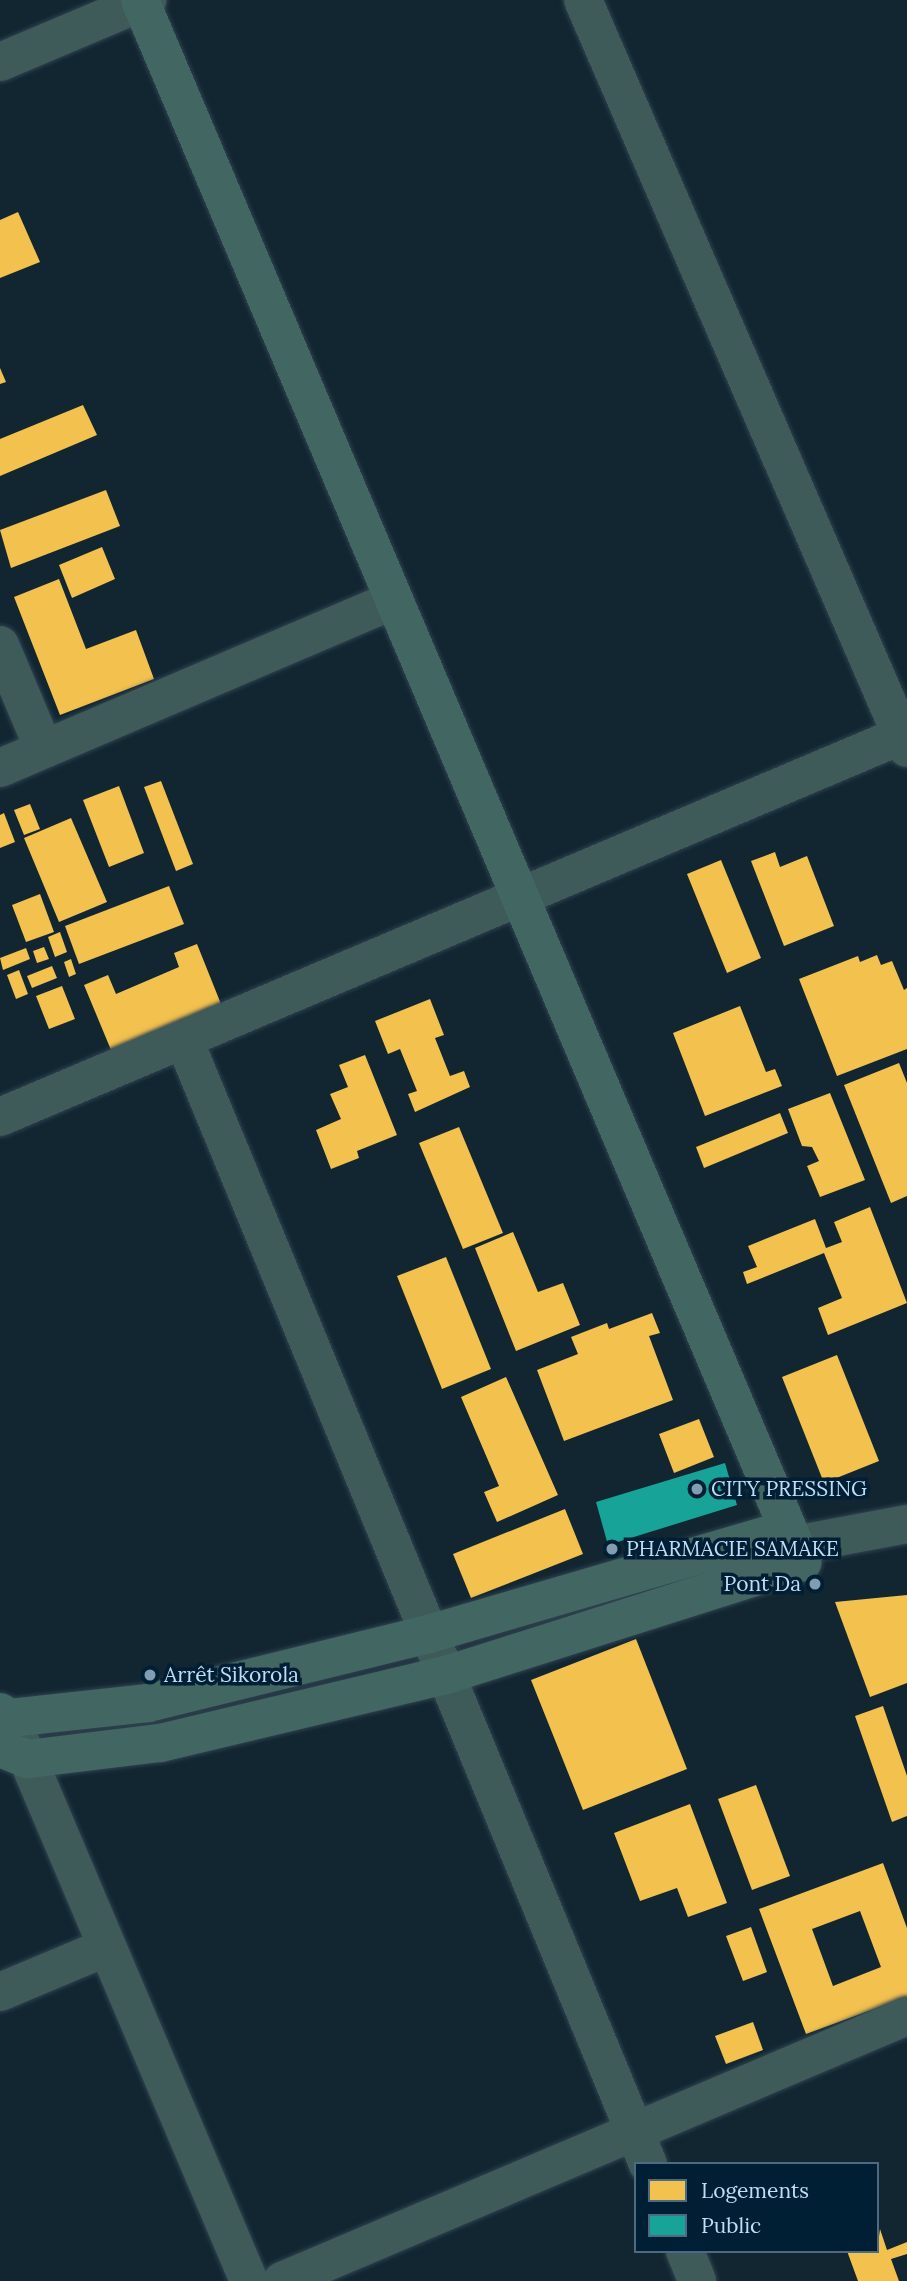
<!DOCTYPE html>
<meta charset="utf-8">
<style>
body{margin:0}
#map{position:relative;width:907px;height:2281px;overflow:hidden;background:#122632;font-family:Lora,serif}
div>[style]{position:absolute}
.homes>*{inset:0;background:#f2c14e}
.public>*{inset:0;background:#17a398}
.roads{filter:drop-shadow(0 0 2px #30424f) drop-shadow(0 0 2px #30424f)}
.minor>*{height:38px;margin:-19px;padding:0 19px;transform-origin:19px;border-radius:19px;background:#3e5b5a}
.major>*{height:38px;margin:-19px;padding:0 19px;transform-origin:19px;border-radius:19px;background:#426763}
.dots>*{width:19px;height:19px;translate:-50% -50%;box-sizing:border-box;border:4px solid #001f35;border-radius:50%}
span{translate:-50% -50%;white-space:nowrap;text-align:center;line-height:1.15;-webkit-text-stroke:7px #001f35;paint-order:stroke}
.poi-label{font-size:21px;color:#bdddf5}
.left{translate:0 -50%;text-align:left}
.right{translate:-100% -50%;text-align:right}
.legend{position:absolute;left:634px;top:2162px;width:245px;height:91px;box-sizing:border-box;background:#001f35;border:2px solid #4c6b82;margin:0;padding:9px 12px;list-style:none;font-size:21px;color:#bdddf5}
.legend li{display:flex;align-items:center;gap:14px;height:35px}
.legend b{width:35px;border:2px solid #4c6b82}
</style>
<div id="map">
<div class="homes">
<i style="clip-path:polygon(18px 212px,40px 262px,0 278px,0 220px)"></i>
<i style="clip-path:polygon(0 368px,6px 382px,0 384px)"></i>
<i style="clip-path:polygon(83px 405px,97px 435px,0 476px,0 439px)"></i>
<i style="clip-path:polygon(106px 490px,120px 526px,11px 568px,0 530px)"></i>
<i style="clip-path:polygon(102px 547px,115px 579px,72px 598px,59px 565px)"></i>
<i style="clip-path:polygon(59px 579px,86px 649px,136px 630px,154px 679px,60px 715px,14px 597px)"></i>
<i style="clip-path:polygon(161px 781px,193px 864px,176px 871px,144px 787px)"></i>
<i style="clip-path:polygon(119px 786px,144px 853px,109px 867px,83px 800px)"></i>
<i style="clip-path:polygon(30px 804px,40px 829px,24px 835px,14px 810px)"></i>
<i style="clip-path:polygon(4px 813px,15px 842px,0 848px,0 815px)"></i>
<i style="clip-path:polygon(71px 818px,107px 902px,59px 922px,24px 838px)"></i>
<i style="clip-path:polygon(775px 852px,780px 867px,807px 856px,834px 926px,784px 946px,751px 861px)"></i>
<i style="clip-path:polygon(721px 860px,761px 958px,727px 973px,687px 874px)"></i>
<i style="clip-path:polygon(169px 886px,184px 924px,79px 964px,65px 926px)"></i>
<i style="clip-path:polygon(40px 894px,54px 932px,26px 942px,12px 905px)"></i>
<i style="clip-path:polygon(60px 932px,67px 952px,55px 957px,48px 937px)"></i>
<i style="clip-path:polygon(197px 944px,221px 1004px,111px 1050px,84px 985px,108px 975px,116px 994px,179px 967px,174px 953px)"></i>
<i style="clip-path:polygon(44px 947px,49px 959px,37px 963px,33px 951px)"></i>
<i style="clip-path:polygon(26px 948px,30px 959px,3px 970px,0 958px)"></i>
<i style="clip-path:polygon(877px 955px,881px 965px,892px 961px,904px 990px,907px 988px,907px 1049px,837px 1076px,799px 979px,858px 956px,860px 962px)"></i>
<i style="clip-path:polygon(71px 959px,76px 974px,69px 977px,64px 962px)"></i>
<i style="clip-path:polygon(52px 966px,57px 978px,32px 988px,27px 976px)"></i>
<i style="clip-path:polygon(19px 970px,28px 994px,16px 999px,7px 975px)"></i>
<i style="clip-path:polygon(62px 986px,75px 1019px,49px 1029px,36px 996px)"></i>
<i style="clip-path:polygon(430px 999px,444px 1035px,435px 1038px,450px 1076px,464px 1071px,470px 1087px,415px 1112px,408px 1094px,417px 1091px,400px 1049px,388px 1054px,375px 1021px)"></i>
<i style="clip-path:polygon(740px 1006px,766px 1072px,775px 1069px,782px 1086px,705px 1116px,673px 1033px)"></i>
<i style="clip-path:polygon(365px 1055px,397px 1135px,357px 1151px,359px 1158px,331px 1169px,316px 1130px,341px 1119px,330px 1094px,348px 1087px,339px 1065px)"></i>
<i style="clip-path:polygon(899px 1063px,907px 1083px,907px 1196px,891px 1203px,844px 1085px)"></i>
<i style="clip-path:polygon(830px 1093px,865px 1180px,820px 1197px,807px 1166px,819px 1161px,812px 1147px,802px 1146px,788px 1109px)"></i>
<i style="clip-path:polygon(780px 1113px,788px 1133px,704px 1168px,696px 1147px)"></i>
<i style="clip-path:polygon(459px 1127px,503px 1233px,463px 1249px,419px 1143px)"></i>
<i style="clip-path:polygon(870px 1207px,907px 1303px,828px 1335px,818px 1308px,842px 1298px,824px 1253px,747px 1284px,743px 1272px,757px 1267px,748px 1246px,815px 1219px,826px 1248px,842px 1242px,834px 1222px)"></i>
<i style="clip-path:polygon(513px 1232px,538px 1292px,563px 1283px,580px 1325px,516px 1351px,475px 1248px)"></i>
<i style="clip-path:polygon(446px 1257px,491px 1369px,442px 1389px,397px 1276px)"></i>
<i style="clip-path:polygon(652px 1313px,660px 1333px,649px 1336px,673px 1400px,564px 1441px,537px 1370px,578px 1354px,571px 1337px,607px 1323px,609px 1329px)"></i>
<i style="clip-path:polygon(837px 1355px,879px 1461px,824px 1483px,782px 1377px)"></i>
<i style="clip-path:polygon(506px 1377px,558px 1495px,497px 1522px,484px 1492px,499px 1486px,461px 1397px)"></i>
<i style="clip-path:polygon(699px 1419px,714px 1457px,674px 1473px,659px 1434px)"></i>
<i style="clip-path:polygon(565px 1509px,583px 1554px,471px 1598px,453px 1554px)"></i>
<i style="clip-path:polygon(907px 1595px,907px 1683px,870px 1697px,835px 1602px)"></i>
<i style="clip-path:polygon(636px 1639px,687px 1769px,583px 1810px,531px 1680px)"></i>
<i style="clip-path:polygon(883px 1706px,907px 1776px,907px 1816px,892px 1822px,855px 1716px)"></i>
<i style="clip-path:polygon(756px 1785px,790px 1876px,752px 1890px,718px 1799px)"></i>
<i style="clip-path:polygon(690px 1804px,727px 1903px,688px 1917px,677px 1888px,640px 1901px,614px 1833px)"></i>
<i style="clip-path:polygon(evenodd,883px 1863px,907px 1928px,907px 1997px,806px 2034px,759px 1909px,883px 1863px,860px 1911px,881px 1967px,833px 1986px,812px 1929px,860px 1911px)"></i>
<i style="clip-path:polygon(751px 1927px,767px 1972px,743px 1981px,726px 1936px)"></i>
<i style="clip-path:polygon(753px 2022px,763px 2050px,726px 2064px,715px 2036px)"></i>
<i style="clip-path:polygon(880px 2229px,887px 2250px,907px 2242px,907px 2254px,891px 2259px,899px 2281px,858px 2281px,847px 2251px,877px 2251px)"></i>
</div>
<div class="public">
<i style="clip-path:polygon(725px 1463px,737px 1505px,608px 1545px,596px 1502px)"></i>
</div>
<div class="roads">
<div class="minor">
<i style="left:583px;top:0;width:815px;rotate:66.58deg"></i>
<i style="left:0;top:62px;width:160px;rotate:-22.9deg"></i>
<i style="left:0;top:645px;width:113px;rotate:67.1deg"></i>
<i style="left:0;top:768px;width:428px;rotate:-23.1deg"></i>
<i style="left:184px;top:1040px;width:1216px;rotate:67.57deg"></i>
<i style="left:0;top:1117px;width:985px;rotate:-22.95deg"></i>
<i style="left:795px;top:1545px;width:114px;rotate:-10.6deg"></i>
<i style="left:15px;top:1729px;width:600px;rotate:67.03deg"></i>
<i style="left:0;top:1992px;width:116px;rotate:-22.8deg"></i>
<i style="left:685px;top:2251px;width:32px;rotate:68deg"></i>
<i style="left:282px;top:2281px;width:679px;rotate:-22.98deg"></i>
</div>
<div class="major">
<i style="left:0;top:1712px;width:12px;rotate:31deg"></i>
<i style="left:10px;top:1718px;width:139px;rotate:-6.2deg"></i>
<i style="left:148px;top:1703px;width:289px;rotate:-13.8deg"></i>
<i style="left:429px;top:1634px;width:373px;rotate:-16.3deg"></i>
<i style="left:0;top:1748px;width:29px;rotate:22deg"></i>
<i style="left:27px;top:1759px;width:134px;rotate:-6.9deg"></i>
<i style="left:160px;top:1743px;width:294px;rotate:-13.4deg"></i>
<i style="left:446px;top:1675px;width:374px;rotate:-17.6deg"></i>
<i style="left:802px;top:1562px;width:1696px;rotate:-112.97deg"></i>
</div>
</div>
<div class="dots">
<i style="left:697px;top:1489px;background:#819db1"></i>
<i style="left:612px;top:1549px;background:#819db1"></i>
<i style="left:815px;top:1584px;background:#819db1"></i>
<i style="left:150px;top:1675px;background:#819db1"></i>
</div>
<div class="poi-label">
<span class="left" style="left:711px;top:1489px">CITY PRESSING</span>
<span class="left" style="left:626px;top:1549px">PHARMACIE SAMAKE</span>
<span class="right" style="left:801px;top:1584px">Pont Da</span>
<span class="left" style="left:164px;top:1675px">Arrêt Sikorola</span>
</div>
<ul class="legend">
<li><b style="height:19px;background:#f2c14e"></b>Logements</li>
<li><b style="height:19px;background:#17a398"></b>Public</li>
</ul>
</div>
